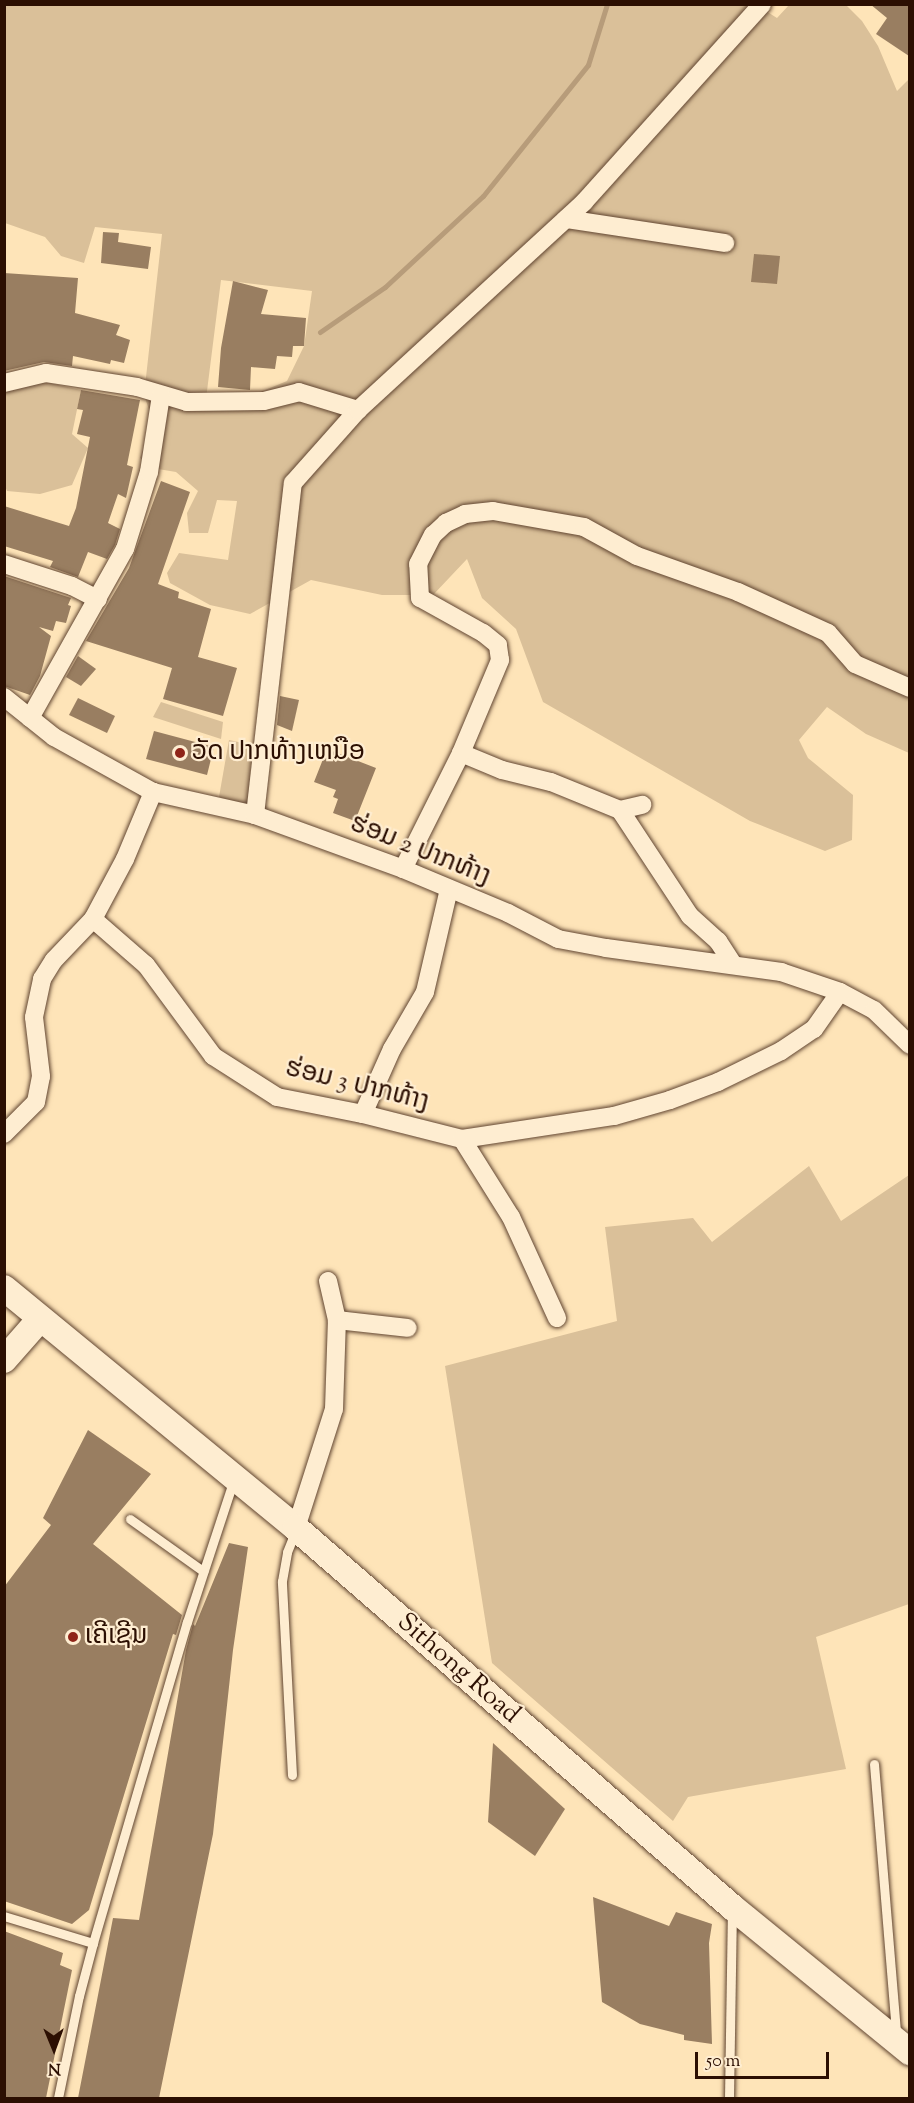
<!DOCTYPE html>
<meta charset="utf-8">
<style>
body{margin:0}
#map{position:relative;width:914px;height:2103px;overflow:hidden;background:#fee4b8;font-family:"Sorts Mill Goudy","Noto Sans Lao",serif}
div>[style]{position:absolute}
.green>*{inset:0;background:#dac099}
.stream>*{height:5px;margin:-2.5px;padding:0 2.5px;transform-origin:2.5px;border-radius:2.5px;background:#b79c7a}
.building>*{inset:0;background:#997e61}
.roads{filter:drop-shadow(0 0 2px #604430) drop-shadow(0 0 2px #604430)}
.lane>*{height:9px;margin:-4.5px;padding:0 4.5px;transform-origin:4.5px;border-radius:4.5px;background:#feedd1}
.street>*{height:18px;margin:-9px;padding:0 9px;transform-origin:9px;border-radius:9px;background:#feedd1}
.secondary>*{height:26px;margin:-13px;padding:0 13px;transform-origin:13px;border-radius:13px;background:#feedd1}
.dots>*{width:16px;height:16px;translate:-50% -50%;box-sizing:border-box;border:3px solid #feedd1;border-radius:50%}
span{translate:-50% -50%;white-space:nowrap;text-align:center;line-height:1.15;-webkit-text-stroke:4.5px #feedd1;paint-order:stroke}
.poi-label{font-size:26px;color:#2c0f02}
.left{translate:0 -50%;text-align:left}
.street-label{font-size:26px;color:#2c0f02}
.frame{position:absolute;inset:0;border:6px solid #2c0f02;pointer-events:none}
.north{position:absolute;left:24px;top:2019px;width:60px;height:60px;-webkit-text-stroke:4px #feedd1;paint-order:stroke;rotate:179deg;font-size:16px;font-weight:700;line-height:24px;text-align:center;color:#2c0f02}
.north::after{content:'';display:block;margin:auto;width:21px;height:27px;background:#2c0f02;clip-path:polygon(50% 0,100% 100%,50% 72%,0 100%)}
.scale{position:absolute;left:695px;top:2052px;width:134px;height:27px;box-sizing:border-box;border:3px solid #2c0f02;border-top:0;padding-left:8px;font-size:18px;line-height:21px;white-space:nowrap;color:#2c0f02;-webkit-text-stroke:4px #feedd1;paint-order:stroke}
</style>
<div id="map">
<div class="green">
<i style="clip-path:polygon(evenodd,755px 4px,777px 18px,789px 5px,846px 5px,862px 21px,878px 46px,897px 91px,910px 78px,909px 753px,866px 734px,827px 707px,799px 740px,808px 758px,853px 795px,852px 840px,825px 851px,750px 821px,543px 702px,516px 629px,482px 598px,467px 559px,433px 595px,382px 595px,311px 580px,250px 614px,210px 605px,170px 583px,167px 573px,179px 553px,228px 560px,237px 501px,217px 500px,208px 533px,189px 533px,187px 513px,198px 491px,176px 472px,158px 469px,140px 458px,153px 421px,144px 395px,162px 234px,95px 227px,84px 263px,61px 256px,45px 237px,5px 223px,4px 5px,755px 4px,221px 280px,312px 291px,304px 346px,287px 381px,250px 396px,206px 399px,221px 280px)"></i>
<i style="clip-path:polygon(45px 382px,81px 390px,72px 434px,88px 448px,72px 485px,40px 494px,7px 491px,5px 486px,5px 392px)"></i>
<i style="clip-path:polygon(161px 702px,223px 722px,221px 739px,153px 717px)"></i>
<i style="clip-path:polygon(229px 740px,252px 745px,248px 806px,219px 797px)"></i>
<i style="clip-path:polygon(809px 1166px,841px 1221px,909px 1175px,909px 1604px,816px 1637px,846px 1769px,688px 1797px,673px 1821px,492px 1663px,445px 1366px,617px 1321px,605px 1227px,693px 1218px,712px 1242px)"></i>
</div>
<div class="stream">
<i style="left:320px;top:332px;width:79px;rotate:-34.7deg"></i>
<i style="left:385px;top:287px;width:134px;rotate:-42.9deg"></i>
<i style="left:483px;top:196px;width:168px;rotate:-51.3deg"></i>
<i style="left:588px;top:65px;width:64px;rotate:-72.7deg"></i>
</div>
<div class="building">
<i style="clip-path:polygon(870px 4px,909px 4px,909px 56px,876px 34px,887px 18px)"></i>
<i style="clip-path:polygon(103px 232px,119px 233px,118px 242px,151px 247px,148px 269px,101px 263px)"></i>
<i style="clip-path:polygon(754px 254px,780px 256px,777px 284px,751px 282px)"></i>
<i style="clip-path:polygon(4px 273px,78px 278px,75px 313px,120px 325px,116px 335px,130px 340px,124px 363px,111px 360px,110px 364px,73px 356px,72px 366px,44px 362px,4px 371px)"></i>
<i style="clip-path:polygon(233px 281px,268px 290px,261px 314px,306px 318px,304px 346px,293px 346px,292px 357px,277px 356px,275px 369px,251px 367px,250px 390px,218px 387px,221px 348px)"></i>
<i style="clip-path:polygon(81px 390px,140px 400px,127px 465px,133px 467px,126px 498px,118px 494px,108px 523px,120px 529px,115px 545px,107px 559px,88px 552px,78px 577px,50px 567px,53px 561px,4px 546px,4px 506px,69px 526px,76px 508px,90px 437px,77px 434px,83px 410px,77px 409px)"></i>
<i style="clip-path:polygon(161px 481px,190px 492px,158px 584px,179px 592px,178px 598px,211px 609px,198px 657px,237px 668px,223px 716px,163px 699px,172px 668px,86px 641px,129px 568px)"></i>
<i style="clip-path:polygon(4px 576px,71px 598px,68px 605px,71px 606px,66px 623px,56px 621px,53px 631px,39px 627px,51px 636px,40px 676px,30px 695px,4px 686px)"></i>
<i style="clip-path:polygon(78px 656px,96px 669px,81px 686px,66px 677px)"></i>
<i style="clip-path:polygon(280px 696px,299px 700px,292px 731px,277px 725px)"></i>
<i style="clip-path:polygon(78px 698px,115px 716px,107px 733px,69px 715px)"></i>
<i style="clip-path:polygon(154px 731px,214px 747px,207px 775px,146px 759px)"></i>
<i style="clip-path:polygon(327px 749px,376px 768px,355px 821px,333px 813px,338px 799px,333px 797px,336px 790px,314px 782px)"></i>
<i style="clip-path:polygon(88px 1430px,151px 1474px,93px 1544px,182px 1615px,176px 1635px,173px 1634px,89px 1910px,72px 1924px,4px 1901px,4px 1587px,51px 1525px,43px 1518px)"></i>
<i style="clip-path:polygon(229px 1543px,248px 1547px,233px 1650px,213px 1834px,159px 2098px,78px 2098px,113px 1918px,139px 1920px,186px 1650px,193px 1624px,195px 1626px)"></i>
<i style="clip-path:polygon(493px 1743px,565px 1809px,535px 1856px,488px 1822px)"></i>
<i style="clip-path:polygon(593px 1897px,669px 1926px,676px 1912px,712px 1924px,709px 1943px,712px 2044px,684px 2040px,684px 2035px,640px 2024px,602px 2002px)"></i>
<i style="clip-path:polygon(4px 1931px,63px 1953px,60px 1965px,72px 1970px,46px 2098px,4px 2098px)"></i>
</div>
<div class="roads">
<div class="lane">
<i style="left:130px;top:1519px;width:90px;rotate:35.5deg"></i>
<i style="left:874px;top:1764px;width:271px;rotate:85.3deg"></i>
<i style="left:292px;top:1775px;width:194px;rotate:-93deg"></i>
<i style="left:282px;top:1581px;width:29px;rotate:-80deg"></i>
<i style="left:287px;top:1552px;width:24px;rotate:-68deg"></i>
<i style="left:4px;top:1916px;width:93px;rotate:16.9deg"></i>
<i style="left:58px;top:2098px;width:104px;rotate:-78.4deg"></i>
<i style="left:79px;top:1996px;width:55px;rotate:-75.2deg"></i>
<i style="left:93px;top:1943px;width:334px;rotate:-73.7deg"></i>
<i style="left:187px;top:1622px;width:151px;rotate:-71.8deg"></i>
<i style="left:729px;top:2098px;width:186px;rotate:-89.1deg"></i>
</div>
<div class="street">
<i style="left:566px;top:219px;width:161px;rotate:8.6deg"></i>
<i style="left:4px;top:383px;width:43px;rotate:-13.4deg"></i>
<i style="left:46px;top:373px;width:92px;rotate:8.7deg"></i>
<i style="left:137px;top:387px;width:52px;rotate:16.7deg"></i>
<i style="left:187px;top:402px;width:77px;rotate:-0.7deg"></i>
<i style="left:264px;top:401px;width:36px;rotate:-14deg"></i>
<i style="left:299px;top:392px;width:62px;rotate:17deg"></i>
<i style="left:4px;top:564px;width:71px;rotate:17.9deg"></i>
<i style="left:72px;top:586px;width:29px;rotate:27deg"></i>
<i style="left:4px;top:697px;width:64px;rotate:38.7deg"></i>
<i style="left:54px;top:737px;width:113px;rotate:29.1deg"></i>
<i style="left:153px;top:792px;width:105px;rotate:12.7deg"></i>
<i style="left:255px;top:815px;width:158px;rotate:20deg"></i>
<i style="left:403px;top:869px;width:114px;rotate:22.7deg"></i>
<i style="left:508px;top:913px;width:56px;rotate:27.5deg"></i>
<i style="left:558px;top:939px;width:49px;rotate:10.6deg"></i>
<i style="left:606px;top:948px;width:177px;rotate:7.8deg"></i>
<i style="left:781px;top:972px;width:62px;rotate:18.7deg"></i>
<i style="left:840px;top:992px;width:38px;rotate:28deg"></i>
<i style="left:874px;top:1010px;width:50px;rotate:44.2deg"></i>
<i style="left:30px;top:718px;width:194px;rotate:-60.7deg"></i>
<i style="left:125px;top:549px;width:81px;rotate:-72.7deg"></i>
<i style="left:149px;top:472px;width:78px;rotate:-81.1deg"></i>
<i style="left:461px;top:753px;width:44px;rotate:22.5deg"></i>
<i style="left:502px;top:770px;width:50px;rotate:13.8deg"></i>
<i style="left:551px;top:782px;width:74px;rotate:22.1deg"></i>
<i style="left:620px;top:810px;width:127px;rotate:56.6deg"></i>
<i style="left:690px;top:916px;width:38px;rotate:42deg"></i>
<i style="left:718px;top:941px;width:27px;rotate:57deg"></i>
<i style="left:620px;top:810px;width:23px;rotate:-13deg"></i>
<i style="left:255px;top:815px;width:334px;rotate:-83.5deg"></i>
<i style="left:293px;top:483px;width:98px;rotate:-48.3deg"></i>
<i style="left:358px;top:410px;width:307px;rotate:-42.6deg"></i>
<i style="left:584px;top:202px;width:266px;rotate:-48deg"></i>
<i style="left:403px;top:869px;width:130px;rotate:-63.4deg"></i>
<i style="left:461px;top:753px;width:101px;rotate:-67.2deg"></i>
<i style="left:500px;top:660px;width:15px;rotate:-98deg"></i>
<i style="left:498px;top:645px;width:19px;rotate:-141deg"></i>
<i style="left:483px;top:633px;width:72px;rotate:-150.9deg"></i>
<i style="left:420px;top:598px;width:34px;rotate:-93deg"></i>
<i style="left:418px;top:564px;width:33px;rotate:-63deg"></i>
<i style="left:433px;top:535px;width:18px;rotate:-43deg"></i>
<i style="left:446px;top:523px;width:21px;rotate:-25deg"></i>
<i style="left:465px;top:514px;width:28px;rotate:-6deg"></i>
<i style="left:493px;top:511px;width:92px;rotate:10deg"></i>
<i style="left:584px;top:527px;width:60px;rotate:28.7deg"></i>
<i style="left:637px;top:556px;width:107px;rotate:19.6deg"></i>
<i style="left:738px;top:592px;width:99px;rotate:24.5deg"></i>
<i style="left:828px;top:633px;width:41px;rotate:48.9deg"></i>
<i style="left:855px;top:664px;width:60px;rotate:23.6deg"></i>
<i style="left:93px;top:919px;width:70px;rotate:41deg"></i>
<i style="left:146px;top:965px;width:113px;rotate:53.6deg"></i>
<i style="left:213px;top:1056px;width:76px;rotate:32.6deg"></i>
<i style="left:277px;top:1097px;width:88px;rotate:11.2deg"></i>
<i style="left:363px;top:1114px;width:102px;rotate:14.2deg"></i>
<i style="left:462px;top:1139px;width:92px;rotate:57.9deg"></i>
<i style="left:511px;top:1217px;width:111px;rotate:65.5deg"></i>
<i style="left:363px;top:1114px;width:71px;rotate:-66deg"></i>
<i style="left:392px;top:1049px;width:66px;rotate:-59.9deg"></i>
<i style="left:425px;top:992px;width:106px;rotate:-76.9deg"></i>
<i style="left:4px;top:1134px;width:45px;rotate:-45deg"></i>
<i style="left:36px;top:1102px;width:26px;rotate:-79deg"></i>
<i style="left:41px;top:1076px;width:59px;rotate:-96.8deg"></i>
<i style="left:34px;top:1017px;width:39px;rotate:-78deg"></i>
<i style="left:42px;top:979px;width:22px;rotate:-58deg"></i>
<i style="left:54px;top:960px;width:57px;rotate:-46.4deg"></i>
<i style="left:93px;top:919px;width:68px;rotate:-61.9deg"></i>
<i style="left:125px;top:859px;width:73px;rotate:-67.3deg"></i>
<i style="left:462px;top:1139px;width:154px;rotate:-8.6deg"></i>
<i style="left:614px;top:1116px;width:58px;rotate:-15.9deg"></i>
<i style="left:670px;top:1100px;width:51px;rotate:-20.6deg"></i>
<i style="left:718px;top:1082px;width:70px;rotate:-26.2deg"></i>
<i style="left:781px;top:1051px;width:40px;rotate:-34deg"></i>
<i style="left:814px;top:1029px;width:45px;rotate:-54.9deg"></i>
<i style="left:337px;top:1320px;width:71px;rotate:6.4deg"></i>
<i style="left:296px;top:1528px;width:125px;rotate:-72.3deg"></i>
<i style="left:334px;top:1409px;width:89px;rotate:-88.1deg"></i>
<i style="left:337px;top:1320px;width:40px;rotate:-103deg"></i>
</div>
<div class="secondary">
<i style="left:4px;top:1288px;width:378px;rotate:39.4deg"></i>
<i style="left:296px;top:1528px;width:578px;rotate:41deg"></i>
<i style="left:732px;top:1907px;width:230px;rotate:39.2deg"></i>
<i style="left:4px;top:1360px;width:55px;rotate:-48.7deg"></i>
</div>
</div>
<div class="dots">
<i style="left:180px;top:753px;background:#8f2418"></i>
<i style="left:73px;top:1637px;background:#8f2418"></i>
</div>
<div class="poi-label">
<span class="left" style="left:192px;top:753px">ວັດ ປາກທ້າງເຫນືອ</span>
<span class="left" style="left:85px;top:1637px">ເຄີເຊີນ</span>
</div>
<div class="street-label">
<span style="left:420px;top:851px;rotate:22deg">ຮ່ອມ 2 ປາກທ້າງ</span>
<span style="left:357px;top:1086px;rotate:14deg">ຮ່ອມ 3 ປາກທ້າງ</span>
<span style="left:458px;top:1669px;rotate:41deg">Sithong Road</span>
</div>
<div class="frame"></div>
<div class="north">N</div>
<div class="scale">50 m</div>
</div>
